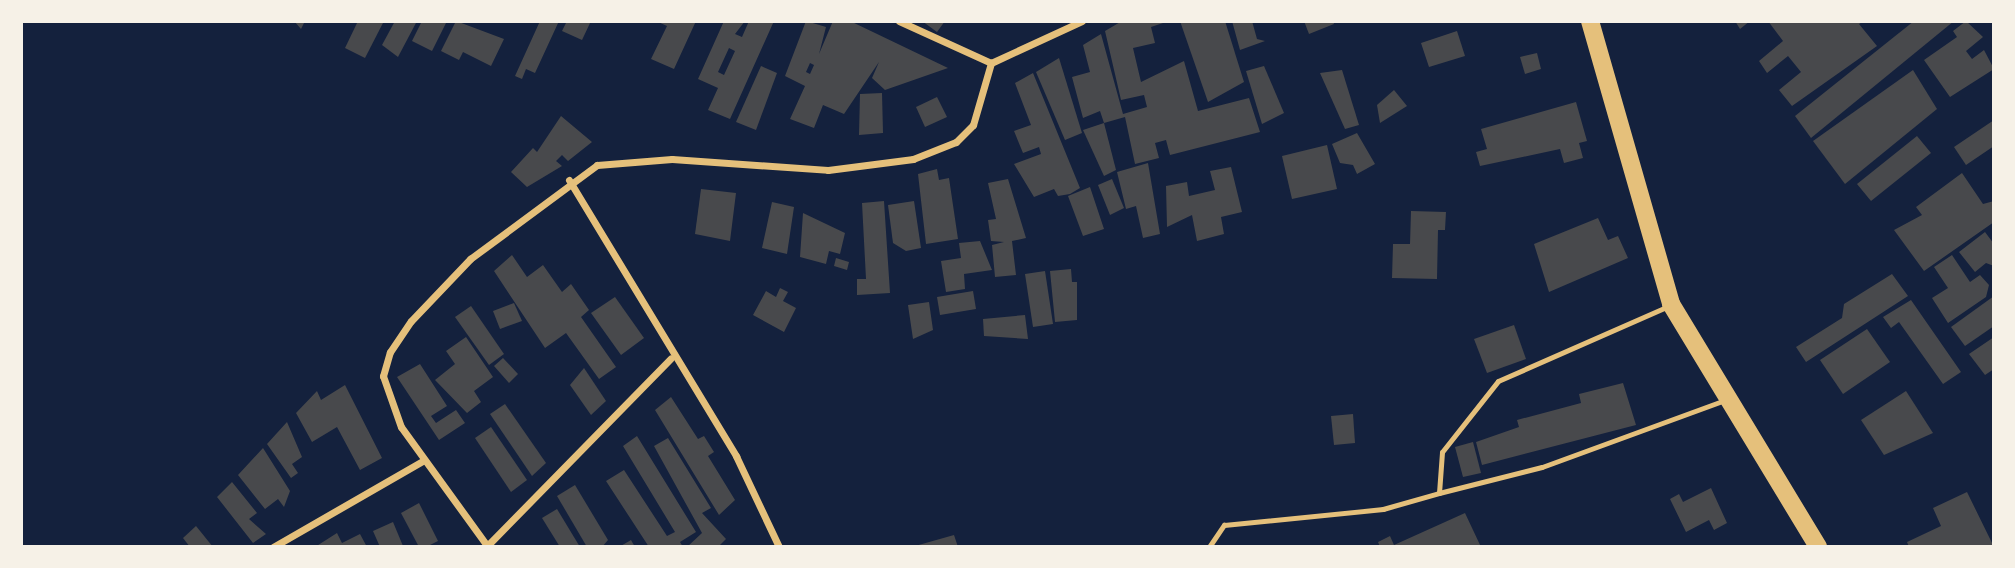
<!DOCTYPE html>
<style>
body{margin:0}
#map{position:relative;width:2015px;height:568px;overflow:hidden;background:#14213d;font-family:Jost,sans-serif}
div>[style]{position:absolute}
.building>*{inset:0;background:#48494c}
.service>*{height:5px;margin:-2.5px;padding:0 2.5px;transform-origin:2.5px;border-radius:2.5px;background:#e5c07b}
.minor>*{height:7px;margin:-3.5px;padding:0 3.5px;transform-origin:3.5px;border-radius:3.5px;background:#e5c07b}
.primary>*{height:18px;margin:-9px;padding:0 9px;transform-origin:9px;border-radius:9px;background:#e5c07b}
span{translate:-50% -50%;white-space:nowrap;text-align:center;line-height:1.15;-webkit-text-stroke:5px #f6f1e7;paint-order:stroke}
.frame{position:absolute;inset:0;border:23px solid #f6f1e7;pointer-events:none}
</style>
<div id="map">
<div class="building">
<i style="clip-path:polygon(294px 21px,305px 21px,301px 29px)"></i>
<i style="clip-path:polygon(358px 21px,384px 21px,365px 58px,345px 48px)"></i>
<i style="clip-path:polygon(395px 21px,417px 21px,398px 57px,382px 45px)"></i>
<i style="clip-path:polygon(422px 21px,447px 21px,432px 51px,412px 41px)"></i>
<i style="clip-path:polygon(456px 21px,504px 39px,491px 66px,463px 52px,459px 60px,441px 51px)"></i>
<i style="clip-path:polygon(540px 21px,559px 21px,535px 73px,526px 69px,522px 79px,515px 76px)"></i>
<i style="clip-path:polygon(567px 21px,591px 21px,582px 40px,562px 31px)"></i>
<i style="clip-path:polygon(656px 21px,696px 21px,674px 69px,651px 59px,667px 26px)"></i>
<i style="clip-path:polygon(evenodd,724px 21px,745px 21px,735px 34px,742px 37px,749px 21px,774px 21px,730px 119px,708px 110px,718px 88px,698px 79px,724px 21px,729px 48px,735px 51px,724px 75px,718px 72px,729px 48px)"></i>
<i style="clip-path:polygon(evenodd,806px 21px,826px 27px,819px 54px,833px 21px,850px 21px,948px 68px,885px 90px,872px 78px,879px 62px,844px 114px,823px 105px,814px 128px,790px 119px,805px 86px,785px 76px,806px 21px,810px 63px,814px 65px,810px 74px,806px 72px,810px 63px)"></i>
<i style="clip-path:polygon(922px 21px,945px 21px,937px 32px)"></i>
<i style="clip-path:polygon(1122px 21px,1169px 21px,1151px 27px,1155px 43px,1133px 48px,1141px 82px,1184px 61px,1198px 111px,1249px 98px,1260px 132px,1170px 155px,1166px 140px,1155px 143px,1159px 158px,1135px 164px,1125px 117px,1104px 123px,1100px 111px,1083px 118px,1072px 77px,1090px 72px,1083px 45px,1101px 34px,1123px 114px,1147px 107px,1144px 95px,1121px 100px,1105px 31px)"></i>
<i style="clip-path:polygon(1180px 21px,1225px 21px,1244px 82px,1208px 102px)"></i>
<i style="clip-path:polygon(1232px 21px,1252px 21px,1257px 39px,1265px 41px,1240px 50px)"></i>
<i style="clip-path:polygon(1304px 21px,1333px 21px,1334px 24px,1309px 34px)"></i>
<i style="clip-path:polygon(1735px 21px,1750px 21px,1740px 29px)"></i>
<i style="clip-path:polygon(1768px 21px,1864px 21px,1859px 24px,1877px 46px,1792px 106px,1779px 90px,1801px 72px,1788px 56px,1767px 73px,1759px 61px,1783px 41px)"></i>
<i style="clip-path:polygon(1914px 21px,1954px 21px,1811px 138px,1795px 116px)"></i>
<i style="clip-path:polygon(1966px 21px,1983px 37px,1966px 51px,1972px 59px,1984px 50px,1994px 69px,1950px 97px,1924px 60px,1957px 37px,1953px 31px)"></i>
<i style="clip-path:polygon(1457px 31px,1465px 56px,1429px 67px,1421px 43px)"></i>
<i style="clip-path:polygon(1537px 53px,1541px 69px,1525px 74px,1520px 57px)"></i>
<i style="clip-path:polygon(1059px 58px,1082px 133px,1065px 140px,1036px 72px)"></i>
<i style="clip-path:polygon(761px 66px,777px 73px,756px 130px,736px 122px)"></i>
<i style="clip-path:polygon(1264px 66px,1284px 113px,1262px 124px,1246px 71px)"></i>
<i style="clip-path:polygon(1342px 70px,1359px 125px,1345px 129px,1320px 73px)"></i>
<i style="clip-path:polygon(1913px 70px,1937px 109px,1845px 184px,1813px 141px)"></i>
<i style="clip-path:polygon(1033px 73px,1080px 188px,1070px 194px,1058px 196px,1054px 189px,1034px 197px,1014px 164px,1041px 154px,1039px 147px,1023px 153px,1014px 131px,1031px 125px,1015px 83px)"></i>
<i style="clip-path:polygon(1394px 90px,1407px 106px,1380px 123px,1377px 105px)"></i>
<i style="clip-path:polygon(882px 93px,883px 133px,859px 135px,860px 94px)"></i>
<i style="clip-path:polygon(937px 97px,947px 117px,925px 127px,916px 107px)"></i>
<i style="clip-path:polygon(1576px 102px,1587px 141px,1579px 143px,1583px 158px,1564px 163px,1560px 149px,1480px 166px,1476px 152px,1487px 149px,1481px 129px)"></i>
<i style="clip-path:polygon(561px 116px,592px 142px,568px 161px,562px 155px,556px 161px,562px 166px,527px 187px,511px 172px,533px 148px,537px 152px)"></i>
<i style="clip-path:polygon(1994px 120px,1994px 146px,1966px 165px,1954px 147px)"></i>
<i style="clip-path:polygon(1104px 123px,1116px 170px,1104px 176px,1083px 130px)"></i>
<i style="clip-path:polygon(1357px 133px,1375px 164px,1357px 174px,1353px 165px,1340px 163px,1332px 144px)"></i>
<i style="clip-path:polygon(1917px 136px,1931px 153px,1871px 201px,1857px 184px)"></i>
<i style="clip-path:polygon(1327px 145px,1337px 189px,1292px 199px,1282px 156px)"></i>
<i style="clip-path:polygon(1148px 163px,1160px 234px,1143px 238px,1136px 206px,1126px 209px,1117px 172px)"></i>
<i style="clip-path:polygon(1231px 167px,1242px 212px,1221px 217px,1224px 234px,1197px 241px,1192px 215px,1167px 227px,1166px 186px,1187px 182px,1189px 196px,1215px 190px,1210px 171px)"></i>
<i style="clip-path:polygon(937px 169px,939px 180px,949px 178px,958px 239px,926px 244px,918px 174px)"></i>
<i style="clip-path:polygon(1962px 173px,1983px 204px,1994px 201px,1994px 222px,1924px 271px,1894px 230px,1922px 215px,1916px 207px)"></i>
<i style="clip-path:polygon(1008px 179px,1026px 238px,1012px 241px,1016px 275px,995px 277px,992px 245px,1004px 242px,991px 241px,988px 220px,996px 219px,988px 183px)"></i>
<i style="clip-path:polygon(1112px 179px,1124px 208px,1110px 215px,1098px 185px)"></i>
<i style="clip-path:polygon(1090px 187px,1104px 229px,1083px 236px,1068px 196px)"></i>
<i style="clip-path:polygon(701px 189px,736px 193px,730px 241px,695px 234px)"></i>
<i style="clip-path:polygon(884px 201px,890px 293px,857px 295px,857px 279px,866px 279px,862px 203px)"></i>
<i style="clip-path:polygon(914px 201px,921px 248px,906px 251px,893px 243px,888px 205px)"></i>
<i style="clip-path:polygon(772px 202px,794px 207px,787px 254px,762px 248px)"></i>
<i style="clip-path:polygon(1411px 211px,1446px 212px,1445px 230px,1438px 230px,1437px 279px,1392px 278px,1393px 244px,1410px 244px)"></i>
<i style="clip-path:polygon(803px 213px,845px 233px,840px 254px,829px 251px,826px 264px,800px 257px)"></i>
<i style="clip-path:polygon(1598px 218px,1608px 240px,1618px 236px,1628px 258px,1549px 292px,1534px 244px)"></i>
<i style="clip-path:polygon(1985px 232px,1994px 244px,1994px 266px,1986px 263px,1975px 272px,1959px 252px)"></i>
<i style="clip-path:polygon(980px 241px,992px 270px,964px 274px,965px 289px,946px 292px,941px 261px,961px 258px,959px 243px)"></i>
<i style="clip-path:polygon(512px 255px,527px 277px,543px 265px,562px 292px,571px 284px,589px 310px,581px 317px,616px 367px,599px 379px,566px 333px,545px 348px,494px 271px)"></i>
<i style="clip-path:polygon(1952px 255px,1970px 282px,1980px 275px,1989px 285px,1986px 297px,1948px 323px,1932px 298px,1948px 288px,1934px 267px)"></i>
<i style="clip-path:polygon(836px 258px,849px 262px,847px 270px,834px 266px)"></i>
<i style="clip-path:polygon(1071px 269px,1072px 282px,1077px 282px,1077px 320px,1055px 322px,1050px 271px)"></i>
<i style="clip-path:polygon(1045px 271px,1053px 324px,1033px 327px,1025px 274px)"></i>
<i style="clip-path:polygon(1892px 274px,1908px 296px,1806px 362px,1796px 347px,1842px 318px,1844px 304px)"></i>
<i style="clip-path:polygon(780px 288px,788px 292px,783px 301px,796px 308px,784px 332px,753px 315px,766px 291px,776px 297px)"></i>
<i style="clip-path:polygon(973px 291px,976px 309px,940px 315px,937px 297px)"></i>
<i style="clip-path:polygon(1994px 296px,1994px 326px,1965px 346px,1951px 327px)"></i>
<i style="clip-path:polygon(615px 297px,644px 338px,621px 355px,591px 313px)"></i>
<i style="clip-path:polygon(1911px 300px,1961px 372px,1943px 384px,1899px 322px,1891px 328px,1883px 317px)"></i>
<i style="clip-path:polygon(929px 302px,933px 330px,913px 339px,908px 305px)"></i>
<i style="clip-path:polygon(514px 303px,522px 321px,500px 329px,493px 311px)"></i>
<i style="clip-path:polygon(471px 306px,504px 354px,489px 365px,455px 317px)"></i>
<i style="clip-path:polygon(1025px 315px,1028px 339px,984px 336px,983px 319px)"></i>
<i style="clip-path:polygon(1514px 325px,1526px 359px,1487px 373px,1474px 339px)"></i>
<i style="clip-path:polygon(1867px 329px,1890px 362px,1843px 394px,1820px 360px)"></i>
<i style="clip-path:polygon(466px 337px,493px 377px,474px 391px,481px 402px,467px 413px,435px 380px,455px 364px,446px 351px)"></i>
<i style="clip-path:polygon(1994px 337px,1994px 369px,1985px 375px,1969px 354px)"></i>
<i style="clip-path:polygon(503px 358px,518px 374px,509px 383px,494px 366px)"></i>
<i style="clip-path:polygon(420px 364px,447px 406px,431px 416px,436px 423px,456px 410px,465px 423px,439px 440px,397px 377px)"></i>
<i style="clip-path:polygon(584px 368px,606px 401px,591px 415px,570px 385px)"></i>
<i style="clip-path:polygon(1623px 383px,1636px 425px,1482px 465px,1476px 442px,1519px 427px,1517px 420px,1581px 403px,1579px 394px)"></i>
<i style="clip-path:polygon(345px 385px,382px 458px,360px 470px,337px 427px,312px 442px,296px 413px,317px 391px,321px 400px)"></i>
<i style="clip-path:polygon(1906px 391px,1933px 433px,1884px 455px,1861px 420px)"></i>
<i style="clip-path:polygon(671px 397px,698px 439px,704px 436px,714px 452px,708px 456px,735px 500px,719px 515px,655px 410px)"></i>
<i style="clip-path:polygon(505px 404px,546px 463px,532px 476px,490px 414px)"></i>
<i style="clip-path:polygon(1353px 414px,1355px 443px,1334px 445px,1331px 416px)"></i>
<i style="clip-path:polygon(287px 422px,302px 457px,292px 464px,298px 473px,291px 478px,267px 444px)"></i>
<i style="clip-path:polygon(491px 427px,527px 480px,511px 492px,475px 438px)"></i>
<i style="clip-path:polygon(637px 436px,696px 532px,680px 542px,683px 547px,649px 547px,606px 481px,624px 470px,667px 536px,675px 532px,623px 446px)"></i>
<i style="clip-path:polygon(668px 438px,711px 508px,702px 513px,726px 539px,718px 547px,687px 547px,702px 533px,654px 446px)"></i>
<i style="clip-path:polygon(1473px 442px,1481px 473px,1463px 477px,1455px 447px)"></i>
<i style="clip-path:polygon(263px 448px,290px 491px,284px 507px,278px 499px,265px 509px,238px 475px)"></i>
<i style="clip-path:polygon(232px 482px,257px 513px,249px 519px,266px 534px,253px 543px,217px 497px)"></i>
<i style="clip-path:polygon(575px 485px,608px 540px,602px 547px,587px 547px,557px 496px)"></i>
<i style="clip-path:polygon(1711px 488px,1727px 523px,1714px 530px,1709px 520px,1686px 532px,1670px 499px,1679px 494px,1683px 502px)"></i>
<i style="clip-path:polygon(1967px 492px,1994px 547px,1909px 547px,1907px 542px,1941px 526px,1933px 508px)"></i>
<i style="clip-path:polygon(419px 503px,438px 541px,426px 547px,419px 547px,401px 513px)"></i>
<i style="clip-path:polygon(557px 509px,580px 547px,560px 547px,542px 518px)"></i>
<i style="clip-path:polygon(1465px 513px,1481px 547px,1380px 547px,1378px 542px,1390px 536px,1394px 545px)"></i>
<i style="clip-path:polygon(393px 522px,403px 546px,380px 547px,373px 531px)"></i>
<i style="clip-path:polygon(196px 526px,213px 547px,190px 547px,183px 538px)"></i>
<i style="clip-path:polygon(337px 533px,342px 543px,360px 534px,367px 547px,315px 547px)"></i>
<i style="clip-path:polygon(954px 535px,958px 547px,915px 547px,915px 546px)"></i>
<i style="clip-path:polygon(631px 540px,635px 547px,619px 547px)"></i>
</div>
<div class="service">
<i style="left:1439px;top:493px;width:106px;rotate:-14.2deg"></i>
<i style="left:1542px;top:467px;width:195px;rotate:-20.1deg"></i>
<i style="left:1209px;top:547px;width:27px;rotate:-56deg"></i>
<i style="left:1224px;top:525px;width:160px;rotate:-5.7deg"></i>
<i style="left:1383px;top:509px;width:58px;rotate:-15.9deg"></i>
<i style="left:1439px;top:493px;width:41px;rotate:-85.8deg"></i>
<i style="left:1442px;top:452px;width:90px;rotate:-51.7deg"></i>
<i style="left:1498px;top:381px;width:187px;rotate:-23.7deg"></i>
</div>
<div class="minor">
<i style="left:899px;top:21px;width:101px;rotate:24.5deg"></i>
<i style="left:991px;top:63px;width:100px;rotate:-24.8deg"></i>
<i style="left:569px;top:180px;width:323px;rotate:58.8deg"></i>
<i style="left:736px;top:456px;width:101px;rotate:64.7deg"></i>
<i style="left:273px;top:547px;width:174px;rotate:-29.9deg"></i>
<i style="left:486px;top:547px;width:264px;rotate:-45.6deg"></i>
<i style="left:488px;top:547px;width:148px;rotate:-125.9deg"></i>
<i style="left:401px;top:427px;width:54px;rotate:-109.4deg"></i>
<i style="left:383px;top:376px;width:25px;rotate:-74deg"></i>
<i style="left:390px;top:352px;width:37px;rotate:-56deg"></i>
<i style="left:411px;top:321px;width:86px;rotate:-46.4deg"></i>
<i style="left:470px;top:259px;width:158px;rotate:-36.5deg"></i>
<i style="left:597px;top:165px;width:75px;rotate:-4.6deg"></i>
<i style="left:672px;top:159px;width:156px;rotate:4deg"></i>
<i style="left:828px;top:170px;width:86px;rotate:-7.4deg"></i>
<i style="left:913px;top:159px;width:46px;rotate:-21.6deg"></i>
<i style="left:956px;top:142px;width:24px;rotate:-45deg"></i>
<i style="left:973px;top:125px;width:65px;rotate:-73.8deg"></i>
</div>
<div class="primary">
<i style="left:1590px;top:21px;width:294px;rotate:74deg"></i>
<i style="left:1671px;top:304px;width:284px;rotate:58.8deg"></i>
</div>
<div class="frame"></div>
</div>
